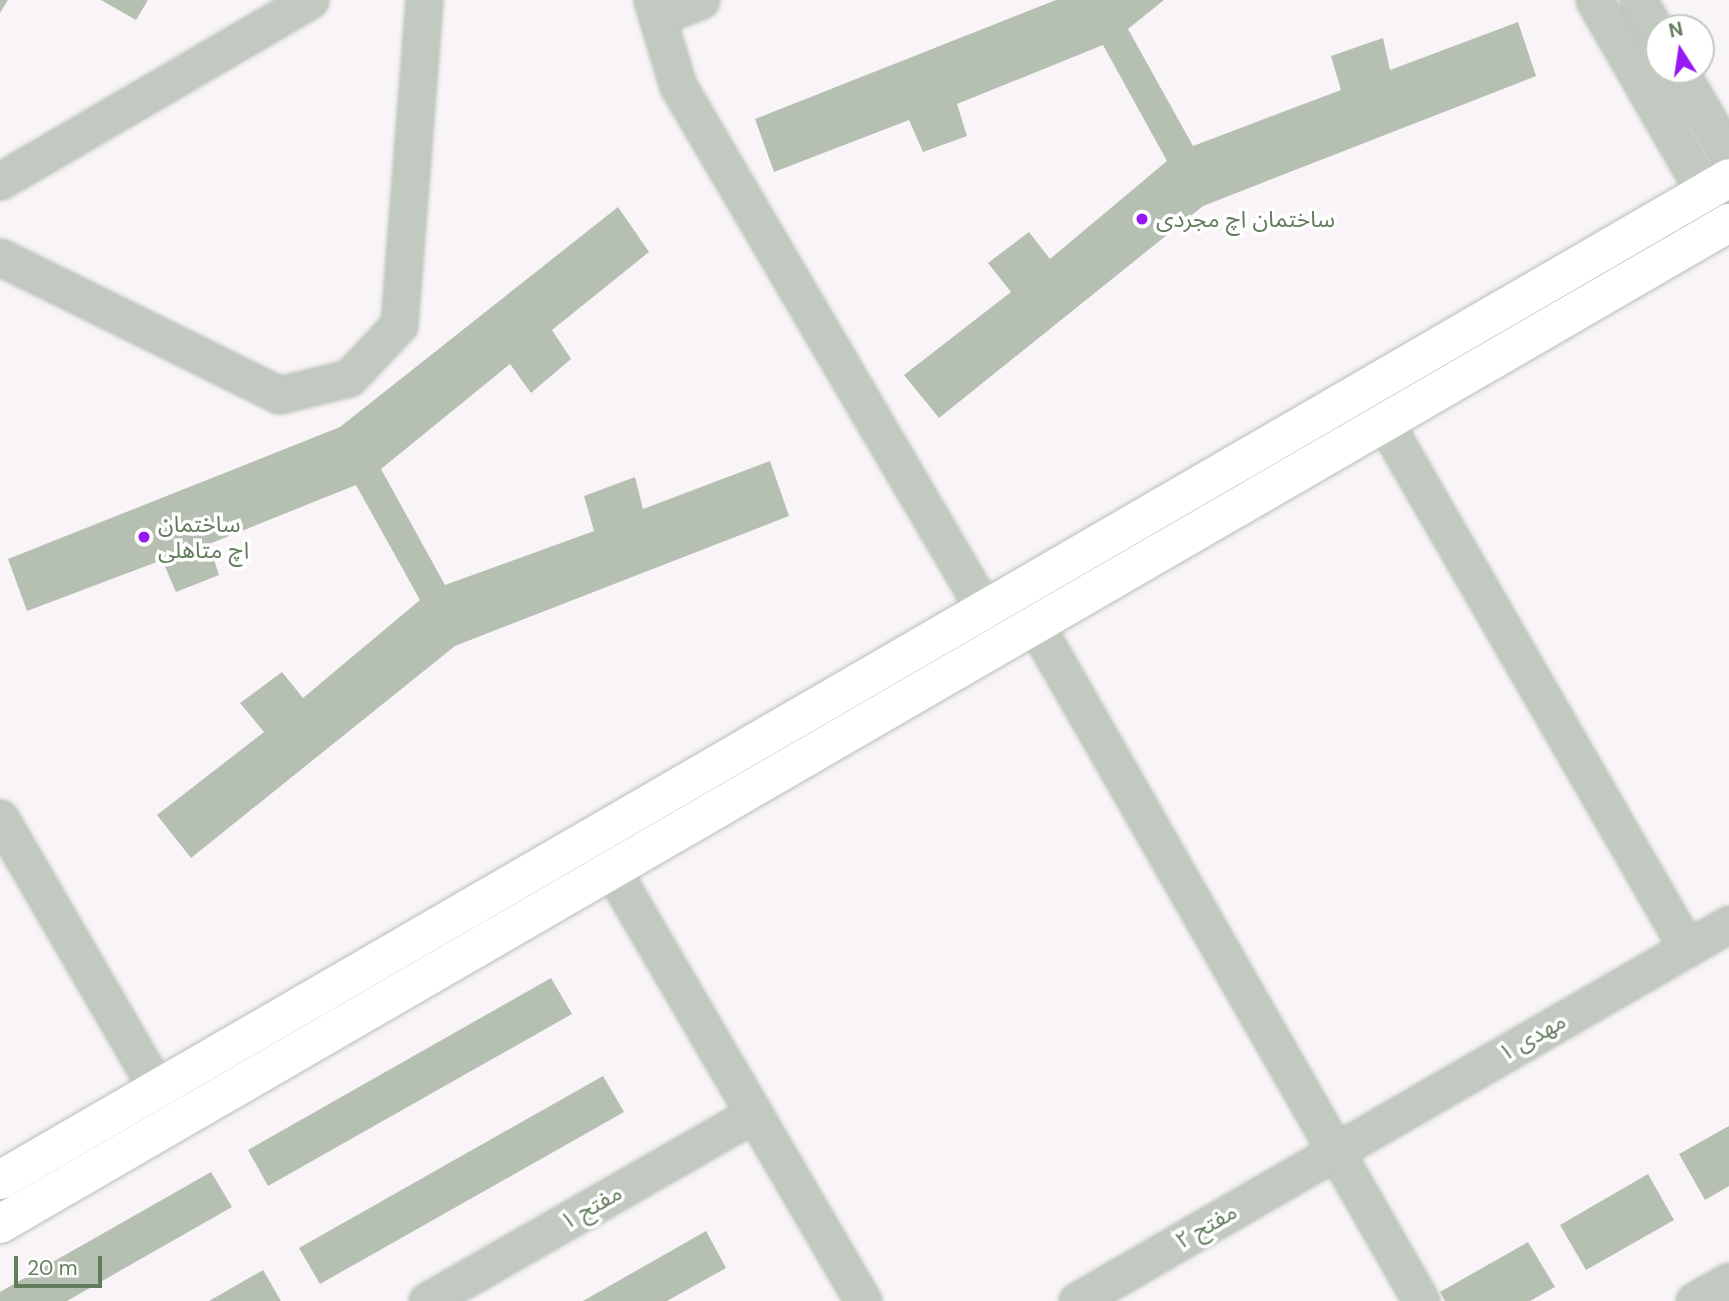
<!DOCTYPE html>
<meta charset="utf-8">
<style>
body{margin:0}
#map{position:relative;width:1729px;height:1301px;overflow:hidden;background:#f8f4f7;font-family:"DM Sans","Noto Sans Arabic",sans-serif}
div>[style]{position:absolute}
.building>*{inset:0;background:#b6c0b2}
.roads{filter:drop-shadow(0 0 2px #b6c0b4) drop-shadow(0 0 2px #b6c0b4)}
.street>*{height:35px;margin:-17.5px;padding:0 17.5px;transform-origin:17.5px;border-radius:17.5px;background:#c2c9c0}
.secondary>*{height:38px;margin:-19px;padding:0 19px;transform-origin:19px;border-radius:19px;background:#fff}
.dots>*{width:19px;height:19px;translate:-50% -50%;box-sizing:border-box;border:4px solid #fff;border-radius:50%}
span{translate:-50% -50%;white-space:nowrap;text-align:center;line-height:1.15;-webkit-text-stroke:7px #fff;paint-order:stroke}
.poi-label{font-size:23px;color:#627d5c}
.left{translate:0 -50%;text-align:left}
.street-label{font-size:23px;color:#627d5c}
.north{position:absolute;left:1645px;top:14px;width:70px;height:70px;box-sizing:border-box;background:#fff;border:2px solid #c0cbbe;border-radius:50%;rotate:348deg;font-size:19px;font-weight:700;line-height:28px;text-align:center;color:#627d5c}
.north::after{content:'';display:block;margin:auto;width:24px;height:32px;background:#9818f4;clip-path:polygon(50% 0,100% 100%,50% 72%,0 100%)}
.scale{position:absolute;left:14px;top:1256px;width:88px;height:32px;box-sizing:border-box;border:4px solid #627d5c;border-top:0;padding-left:9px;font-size:21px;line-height:24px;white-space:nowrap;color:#627d5c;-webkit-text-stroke:5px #fff;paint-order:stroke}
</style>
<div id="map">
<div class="building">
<i style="clip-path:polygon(0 0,8px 0,0 13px)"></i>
<i style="clip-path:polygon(101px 0,148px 0,136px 20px)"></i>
<i style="clip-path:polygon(1056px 0,1164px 0,1128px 29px,1193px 146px,1341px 90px,1331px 56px,1383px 38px,1390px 70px,1518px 22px,1536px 76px,1203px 206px,939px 418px,904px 375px,1011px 292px,988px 263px,1029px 232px,1050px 259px,1167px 161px,1103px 45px,957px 104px,967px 136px,923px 152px,909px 120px,774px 172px,755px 119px)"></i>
<i style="clip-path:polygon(618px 207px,649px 252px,552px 330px,571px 359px,531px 393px,510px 364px,381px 469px,445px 585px,594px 531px,584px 496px,635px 477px,643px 509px,770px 461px,789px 516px,455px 646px,191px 858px,157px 815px,264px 732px,240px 703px,282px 672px,303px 698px,420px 600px,356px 485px,209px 544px,219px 575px,176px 592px,162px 560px,27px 611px,8px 559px,340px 427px)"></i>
<i style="clip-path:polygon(551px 978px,572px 1014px,268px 1186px,248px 1150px)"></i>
<i style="clip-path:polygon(603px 1076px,624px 1112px,320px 1284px,299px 1248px)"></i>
<i style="clip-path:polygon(1729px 1126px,1729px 1186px,1705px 1200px,1679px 1154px)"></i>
<i style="clip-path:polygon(211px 1172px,232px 1207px,67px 1301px,0 1301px,0 1292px)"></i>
<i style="clip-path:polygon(1648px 1174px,1674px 1220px,1586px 1270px,1560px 1225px)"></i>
<i style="clip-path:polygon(706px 1231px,726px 1268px,667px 1301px,583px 1301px)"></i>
<i style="clip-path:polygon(1528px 1242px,1555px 1287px,1530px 1301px,1445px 1301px,1440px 1292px)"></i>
<i style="clip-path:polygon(263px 1270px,281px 1301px,209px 1301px)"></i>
</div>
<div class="roads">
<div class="street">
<i style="left:652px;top:0;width:90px;rotate:73.2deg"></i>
<i style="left:678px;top:86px;width:606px;rotate:59.67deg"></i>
<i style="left:1594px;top:0;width:220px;rotate:60.1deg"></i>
<i style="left:1704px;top:191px;width:28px;rotate:35deg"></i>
<i style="left:1638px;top:0;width:42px;rotate:59.7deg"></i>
<i style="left:657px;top:17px;width:47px;rotate:-21.1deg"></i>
<i style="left:1679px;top:70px;width:99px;rotate:59.8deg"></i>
<i style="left:0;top:181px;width:359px;rotate:-30.3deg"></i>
<i style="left:0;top:257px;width:311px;rotate:26.3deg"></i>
<i style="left:279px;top:395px;width:72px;rotate:-13.7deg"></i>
<i style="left:349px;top:378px;width:73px;rotate:-46.7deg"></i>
<i style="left:399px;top:325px;width:326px;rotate:-85.6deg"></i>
<i style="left:1385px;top:423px;width:606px;rotate:60.09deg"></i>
<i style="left:1036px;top:626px;width:777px;rotate:60.3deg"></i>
<i style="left:0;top:818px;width:343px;rotate:59.9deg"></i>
<i style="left:598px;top:846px;width:527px;rotate:59.78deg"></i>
<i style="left:427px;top:1301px;width:377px;rotate:-29.8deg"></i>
<i style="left:1077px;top:1301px;width:753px;rotate:-30.04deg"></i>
<i style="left:1694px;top:1301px;width:40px;rotate:-29.7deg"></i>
</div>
<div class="secondary">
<i style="left:0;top:1180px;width:1998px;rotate:-30.09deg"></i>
<i style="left:0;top:1224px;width:1998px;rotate:-30.07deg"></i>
</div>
</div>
<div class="dots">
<i style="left:1142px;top:219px;background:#9818f4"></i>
<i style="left:144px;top:537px;background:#9818f4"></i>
</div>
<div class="poi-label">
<span class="left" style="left:1156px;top:219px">ساختمان اچ مجردی</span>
<span class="left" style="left:158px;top:537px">ساختمان<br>اچ متاهلی</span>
</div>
<div class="street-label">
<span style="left:1532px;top:1037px;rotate:-30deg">مهدی ۱</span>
<span style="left:591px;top:1207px;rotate:-30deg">مفتح ۱</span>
<span style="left:1206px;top:1226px;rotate:-30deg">مفتح ۲</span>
</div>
<div class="north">N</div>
<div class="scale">20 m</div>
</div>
